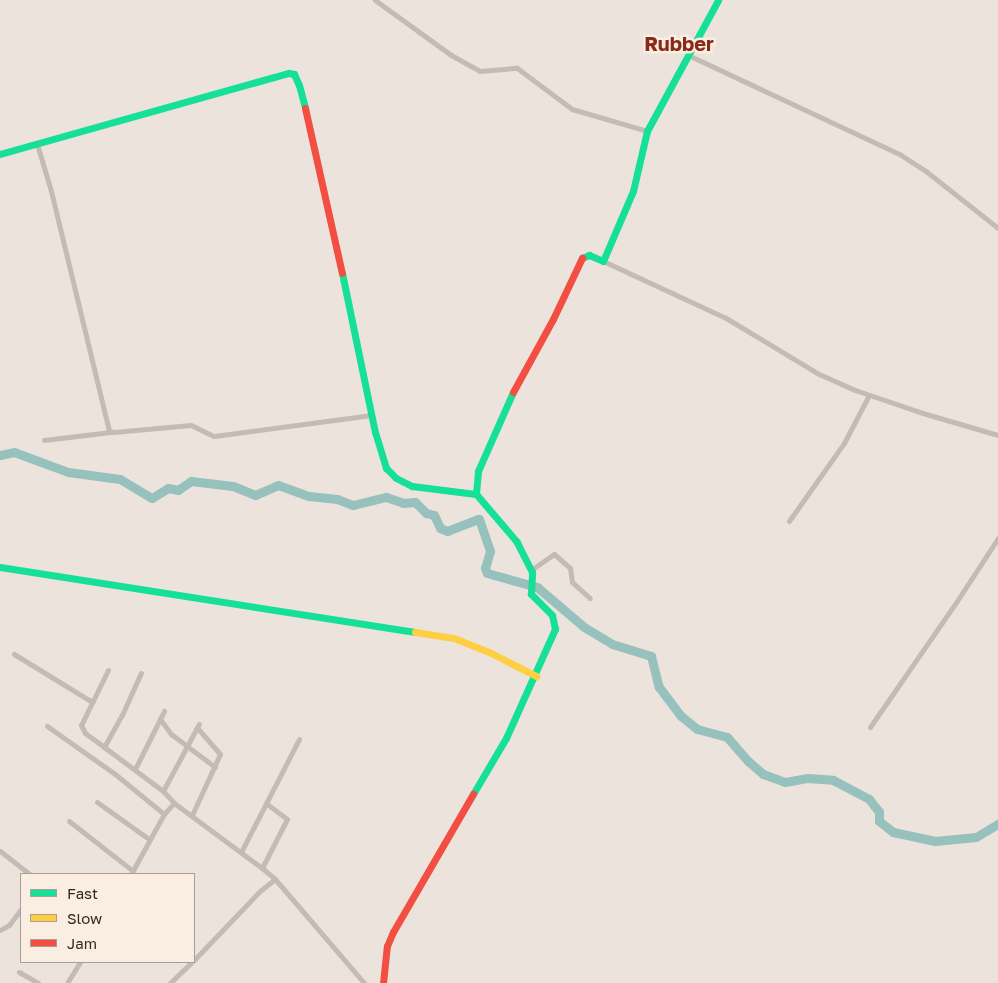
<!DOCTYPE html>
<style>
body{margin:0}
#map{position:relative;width:998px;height:983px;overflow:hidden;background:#ece3dc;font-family:"Golos Text",sans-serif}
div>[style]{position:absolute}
.river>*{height:9px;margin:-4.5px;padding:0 4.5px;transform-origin:4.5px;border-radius:4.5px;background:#97c1bc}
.street>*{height:5px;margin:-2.5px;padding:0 2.5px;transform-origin:2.5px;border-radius:2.5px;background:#c4bbb6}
.fast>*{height:7px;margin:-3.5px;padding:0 3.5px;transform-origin:3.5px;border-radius:3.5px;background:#16e098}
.slow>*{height:7px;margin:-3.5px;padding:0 3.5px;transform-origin:3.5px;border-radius:3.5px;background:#ffcf43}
.jam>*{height:7px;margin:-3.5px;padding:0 3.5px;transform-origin:3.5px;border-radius:3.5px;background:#f24e42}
span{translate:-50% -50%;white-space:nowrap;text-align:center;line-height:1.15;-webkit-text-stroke:5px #faede1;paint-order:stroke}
.quarter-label{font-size:20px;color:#892917;font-weight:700}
.legend{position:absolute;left:20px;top:873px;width:175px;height:90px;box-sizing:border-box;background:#faede1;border:1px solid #ab9e95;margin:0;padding:6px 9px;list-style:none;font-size:15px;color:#342824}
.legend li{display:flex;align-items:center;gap:10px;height:25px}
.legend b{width:25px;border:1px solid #ab9e95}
</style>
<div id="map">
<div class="river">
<i style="left:0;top:455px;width:14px;rotate:-12deg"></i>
<i style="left:14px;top:452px;width:58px;rotate:20.3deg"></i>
<i style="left:68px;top:472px;width:52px;rotate:7.7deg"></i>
<i style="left:120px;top:479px;width:37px;rotate:31deg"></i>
<i style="left:152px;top:498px;width:19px;rotate:-32deg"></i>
<i style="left:168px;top:488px;width:10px;rotate:11deg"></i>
<i style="left:178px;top:490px;width:16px;rotate:-35deg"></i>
<i style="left:191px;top:481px;width:42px;rotate:6.8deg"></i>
<i style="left:233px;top:486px;width:24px;rotate:22deg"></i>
<i style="left:255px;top:495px;width:25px;rotate:-23deg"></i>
<i style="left:278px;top:485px;width:33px;rotate:20deg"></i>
<i style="left:309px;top:496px;width:28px;rotate:6deg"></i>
<i style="left:337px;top:499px;width:17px;rotate:21deg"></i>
<i style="left:353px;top:505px;width:34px;rotate:-14deg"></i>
<i style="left:386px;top:497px;width:18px;rotate:19deg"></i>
<i style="left:403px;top:503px;width:12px;rotate:-5deg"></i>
<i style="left:415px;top:502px;width:16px;rotate:45deg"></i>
<i style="left:426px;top:513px;width:8px;rotate:14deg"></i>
<i style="left:434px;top:515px;width:14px;rotate:65deg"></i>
<i style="left:440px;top:528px;width:8px;rotate:23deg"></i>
<i style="left:447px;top:531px;width:34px;rotate:-21deg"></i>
<i style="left:479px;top:519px;width:34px;rotate:71deg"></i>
<i style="left:490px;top:551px;width:18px;rotate:106deg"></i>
<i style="left:485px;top:568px;width:5px;rotate:68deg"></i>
<i style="left:487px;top:573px;width:52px;rotate:15.6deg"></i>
<i style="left:537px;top:587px;width:62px;rotate:40.4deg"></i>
<i style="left:584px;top:627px;width:33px;rotate:31deg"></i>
<i style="left:612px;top:644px;width:41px;rotate:17.1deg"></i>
<i style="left:651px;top:656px;width:32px;rotate:76deg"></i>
<i style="left:659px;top:687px;width:36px;rotate:53deg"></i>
<i style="left:681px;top:716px;width:21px;rotate:39deg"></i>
<i style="left:697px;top:729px;width:31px;rotate:15deg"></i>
<i style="left:727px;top:737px;width:32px;rotate:49deg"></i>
<i style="left:748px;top:761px;width:20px;rotate:41deg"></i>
<i style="left:763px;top:774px;width:23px;rotate:20deg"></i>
<i style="left:785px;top:782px;width:22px;rotate:-10deg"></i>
<i style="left:807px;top:778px;width:26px;rotate:4deg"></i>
<i style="left:833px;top:780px;width:41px;rotate:27.8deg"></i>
<i style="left:869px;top:799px;width:16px;rotate:52deg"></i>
<i style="left:879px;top:812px;width:9px;rotate:90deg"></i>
<i style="left:879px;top:821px;width:18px;rotate:38deg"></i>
<i style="left:893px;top:832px;width:43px;rotate:12.1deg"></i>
<i style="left:935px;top:841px;width:41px;rotate:-5.6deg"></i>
<i style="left:976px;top:837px;width:26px;rotate:-31deg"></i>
</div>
<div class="street">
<i style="left:375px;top:0;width:94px;rotate:35.9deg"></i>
<i style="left:451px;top:55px;width:33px;rotate:29deg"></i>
<i style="left:480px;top:71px;width:37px;rotate:-5deg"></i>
<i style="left:517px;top:68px;width:69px;rotate:36.7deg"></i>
<i style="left:572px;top:109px;width:78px;rotate:16.3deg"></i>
<i style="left:688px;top:55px;width:235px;rotate:25.1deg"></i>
<i style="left:901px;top:155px;width:31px;rotate:33deg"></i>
<i style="left:927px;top:172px;width:90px;rotate:38.3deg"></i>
<i style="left:37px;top:144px;width:49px;rotate:73.4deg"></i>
<i style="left:51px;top:191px;width:247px;rotate:76.4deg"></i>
<i style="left:109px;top:431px;width:5px;rotate:11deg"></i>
<i style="left:114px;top:432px;width:77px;rotate:-5.2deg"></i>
<i style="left:191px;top:425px;width:25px;rotate:26deg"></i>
<i style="left:214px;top:436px;width:159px;rotate:-7.6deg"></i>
<i style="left:603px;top:261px;width:136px;rotate:24.9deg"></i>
<i style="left:726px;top:318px;width:109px;rotate:31.1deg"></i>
<i style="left:819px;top:374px;width:39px;rotate:24deg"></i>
<i style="left:855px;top:390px;width:75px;rotate:18.7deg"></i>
<i style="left:926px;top:414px;width:75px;rotate:16.3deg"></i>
<i style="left:44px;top:440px;width:67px;rotate:-6.8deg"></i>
<i style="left:789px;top:521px;width:95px;rotate:-54.8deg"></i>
<i style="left:844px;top:443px;width:54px;rotate:-62.5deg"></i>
<i style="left:531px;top:570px;width:28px;rotate:-35deg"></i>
<i style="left:554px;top:554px;width:21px;rotate:41deg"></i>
<i style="left:570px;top:568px;width:14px;rotate:82deg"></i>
<i style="left:572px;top:582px;width:24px;rotate:42deg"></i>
<i style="left:14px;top:654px;width:92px;rotate:31.6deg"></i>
<i style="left:108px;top:670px;width:61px;rotate:116.1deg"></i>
<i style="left:81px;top:725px;width:9px;rotate:63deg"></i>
<i style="left:85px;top:733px;width:24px;rotate:36deg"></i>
<i style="left:104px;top:747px;width:37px;rotate:-61deg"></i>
<i style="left:122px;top:715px;width:46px;rotate:-65.7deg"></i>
<i style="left:160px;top:719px;width:19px;rotate:54deg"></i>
<i style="left:171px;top:734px;width:55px;rotate:36.9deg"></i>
<i style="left:47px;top:726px;width:83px;rotate:35.2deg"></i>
<i style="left:115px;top:774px;width:63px;rotate:39.2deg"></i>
<i style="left:870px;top:727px;width:153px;rotate:-55.4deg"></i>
<i style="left:957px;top:601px;width:75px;rotate:-56.9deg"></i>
<i style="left:104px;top:747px;width:74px;rotate:36.7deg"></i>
<i style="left:163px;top:791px;width:16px;rotate:47deg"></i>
<i style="left:174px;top:803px;width:109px;rotate:36.5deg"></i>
<i style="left:262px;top:868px;width:17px;rotate:40deg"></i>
<i style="left:275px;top:879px;width:137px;rotate:49.4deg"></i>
<i style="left:135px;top:769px;width:65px;rotate:-63.4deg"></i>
<i style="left:163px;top:791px;width:76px;rotate:-61.8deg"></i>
<i style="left:97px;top:802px;width:65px;rotate:35.6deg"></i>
<i style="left:192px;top:815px;width:67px;rotate:-65.3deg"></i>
<i style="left:220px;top:754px;width:35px;rotate:-131deg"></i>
<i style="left:69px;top:821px;width:81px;rotate:38deg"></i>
<i style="left:0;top:851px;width:37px;rotate:38deg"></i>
<i style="left:241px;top:852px;width:127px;rotate:-62.8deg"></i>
<i style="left:262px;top:868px;width:55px;rotate:-63deg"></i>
<i style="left:287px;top:819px;width:25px;rotate:-143deg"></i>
<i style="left:131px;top:874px;width:68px;rotate:-61.2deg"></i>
<i style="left:164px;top:814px;width:15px;rotate:-48deg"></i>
<i style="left:0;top:930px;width:10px;rotate:-29deg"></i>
<i style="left:9px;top:925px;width:20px;rotate:-53deg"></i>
<i style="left:194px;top:960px;width:95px;rotate:-46.3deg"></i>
<i style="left:260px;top:891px;width:19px;rotate:-39deg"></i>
<i style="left:19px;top:972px;width:22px;rotate:30deg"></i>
<i style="left:67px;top:983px;width:25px;rotate:-58deg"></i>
<i style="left:170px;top:983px;width:30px;rotate:-44deg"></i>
</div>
<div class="fast">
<i style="left:0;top:154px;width:300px;rotate:-15.7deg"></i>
<i style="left:289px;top:73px;width:5px;rotate:11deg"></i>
<i style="left:294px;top:74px;width:12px;rotate:66deg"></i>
<i style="left:299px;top:85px;width:24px;rotate:75deg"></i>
<i style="left:582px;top:258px;width:8px;rotate:-23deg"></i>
<i style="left:589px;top:255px;width:15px;rotate:23deg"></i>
<i style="left:603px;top:261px;width:76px;rotate:-66.8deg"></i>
<i style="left:633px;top:191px;width:62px;rotate:-76.9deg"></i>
<i style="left:647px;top:131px;width:149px;rotate:-61.5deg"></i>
<i style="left:342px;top:273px;width:162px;rotate:78.3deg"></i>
<i style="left:375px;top:432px;width:38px;rotate:73deg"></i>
<i style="left:386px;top:468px;width:14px;rotate:45deg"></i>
<i style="left:396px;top:478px;width:18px;rotate:27deg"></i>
<i style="left:412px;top:486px;width:64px;rotate:7.1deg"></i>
<i style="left:0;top:567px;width:420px;rotate:8.9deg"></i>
<i style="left:473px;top:794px;width:65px;rotate:-59.5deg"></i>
<i style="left:506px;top:738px;width:120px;rotate:-65.8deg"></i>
<i style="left:555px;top:629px;width:14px;rotate:-102deg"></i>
<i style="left:552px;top:615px;width:30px;rotate:-135deg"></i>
<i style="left:531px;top:594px;width:22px;rotate:-87deg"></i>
<i style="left:532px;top:572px;width:34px;rotate:-117deg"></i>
<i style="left:517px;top:542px;width:63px;rotate:-130.5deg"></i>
<i style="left:476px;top:494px;width:23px;rotate:-85deg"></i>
<i style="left:478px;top:471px;width:86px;rotate:-66.1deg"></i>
</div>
<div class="slow">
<i style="left:415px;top:632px;width:39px;rotate:9deg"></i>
<i style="left:454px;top:638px;width:40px;rotate:22deg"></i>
<i style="left:491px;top:653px;width:51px;rotate:27.1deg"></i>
</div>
<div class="jam">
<i style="left:305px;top:108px;width:169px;rotate:77.4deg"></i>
<i style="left:513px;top:392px;width:83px;rotate:-61.3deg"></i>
<i style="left:553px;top:319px;width:68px;rotate:-64.6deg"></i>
<i style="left:383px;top:983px;width:37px;rotate:-84deg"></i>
<i style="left:387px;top:946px;width:15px;rotate:-67deg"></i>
<i style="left:393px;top:932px;width:160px;rotate:-59.9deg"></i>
</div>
<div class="quarter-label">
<span style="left:679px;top:43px">Rubber</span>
</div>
<ul class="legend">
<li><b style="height:6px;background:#16e098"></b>Fast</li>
<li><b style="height:6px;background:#ffcf43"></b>Slow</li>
<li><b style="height:6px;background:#f24e42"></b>Jam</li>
</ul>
</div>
